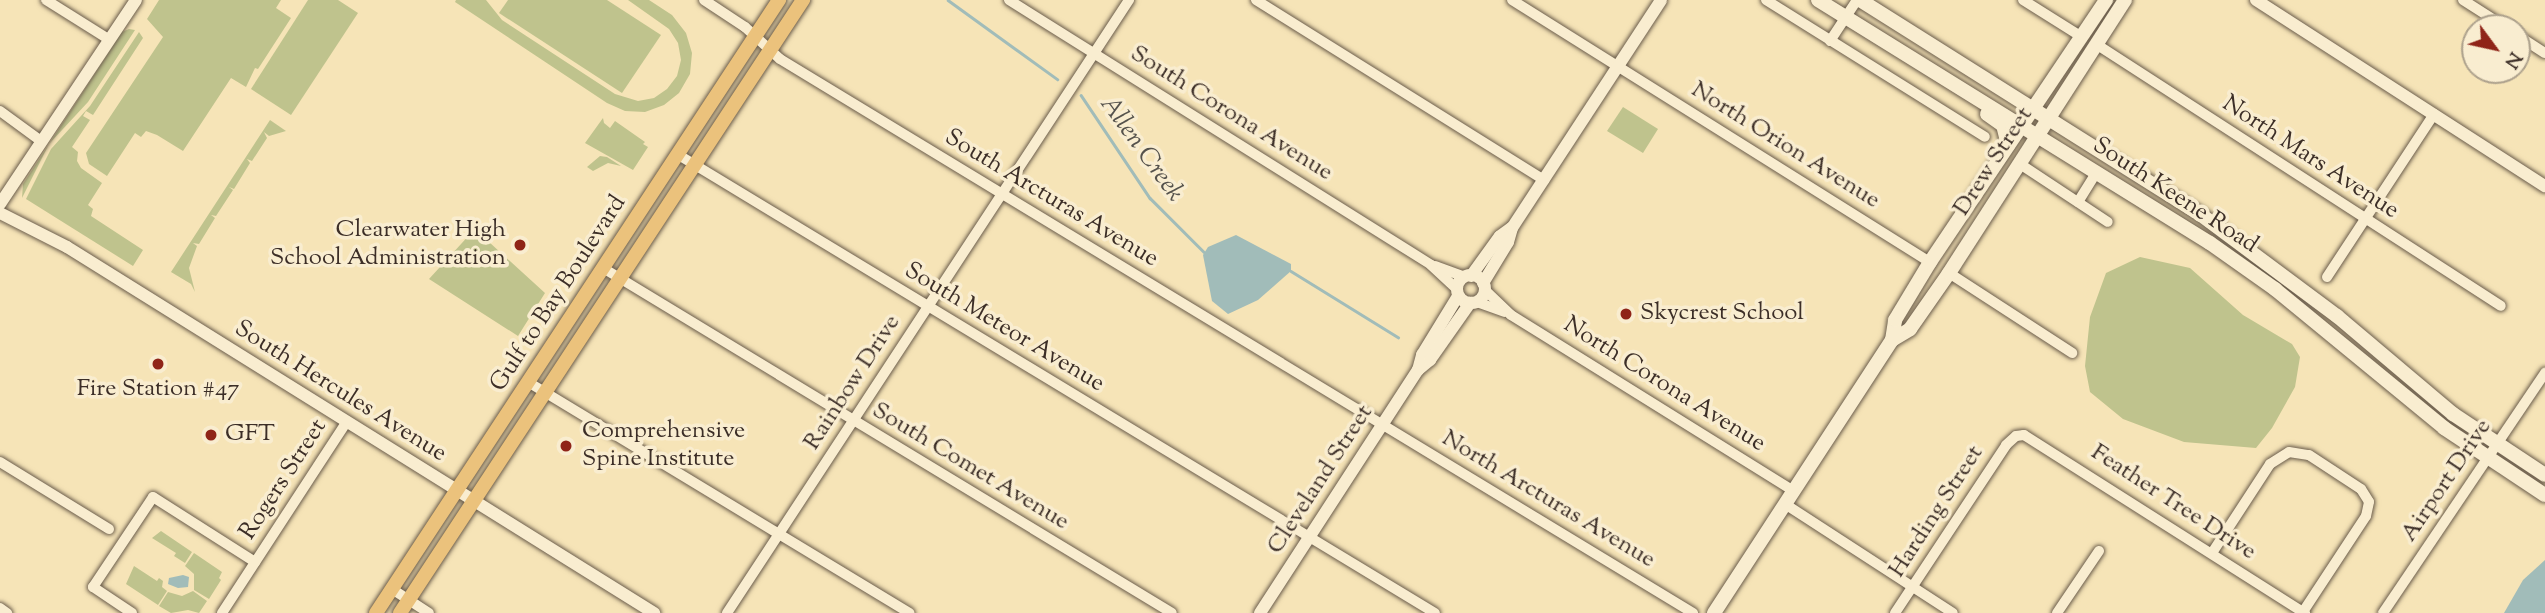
<!DOCTYPE html>
<style>
body{margin:0}
#map{position:relative;width:2545px;height:613px;overflow:hidden;background:#f6e4b7;font-family:"Sorts Mill Goudy",serif}
div>[style]{position:absolute}
.green>*{inset:0;background:#bfc38d}
.water>*{inset:0;background:#a1bcb9}
.stream>*{height:2.5px;margin:-1.25px;padding:0 1.25px;transform-origin:1.25px;border-radius:1.25px;background:#a1bcb9}
.roads{filter:drop-shadow(0 0 2px #6a5c4b) drop-shadow(0 0 2px #6a5c4b)}
.minor>*{height:10px;margin:-5px;padding:0 5px;transform-origin:5px;border-radius:5px;background:#f9edd0}
.tertiary>*{height:12px;margin:-6px;padding:0 6px;transform-origin:6px;border-radius:6px;background:#f9edd0}
.tertiary>.ring{margin:-6px;padding:0;box-sizing:content-box;background:none;border:12px solid #f9edd0;border-radius:50%}
.secondary>*{height:14px;margin:-7px;padding:0 7px;transform-origin:7px;border-radius:7px;background:#f9edd0}
.primary>*{height:14px;margin:-7px;padding:0 7px;transform-origin:7px;border-radius:7px;background:#ebc27c}
.dots>*{width:19px;height:19px;translate:-50% -50%;box-sizing:border-box;border:4px solid #f9edd0;border-radius:50%}
span{translate:-50% -50%;white-space:nowrap;text-align:center;line-height:1.15;-webkit-text-stroke:7px #f9edd0;paint-order:stroke}
.street-label{font-size:24px;color:#3c2e27}
.poi-label{font-size:24px;color:#3c2e27}
.right{translate:-100% -50%;text-align:right}
.left{translate:0 -50%;text-align:left}
.water-label{font-size:26px;color:#55524c;font-style:italic}
.north{position:absolute;left:2461px;top:14px;width:70px;height:70px;box-sizing:border-box;background:#f9edd0;border:2px solid #ada18c;border-radius:50%;rotate:123deg;font-size:19px;font-weight:700;line-height:28px;text-align:center;color:#3c2e27}
.north::after{content:'';display:block;margin:auto;width:24px;height:32px;background:#8f2418;clip-path:polygon(50% 0,100% 100%,50% 72%,0 100%)}
</style>
<div id="map">
<div class="green">
<i style="clip-path:polygon(159px 0,281px 0,276px 8px,291px 18px,258px 69px,255px 68px,246px 87px,231px 78px,183px 151px,157px 135px,146px 131px,141px 137px,135px 133px,107px 176px,89px 164px,86px 153px,163px 37px,147px 19px)"></i>
<i style="clip-path:polygon(308px 0,338px 0,358px 13px,291px 115px,251px 89px)"></i>
<i style="clip-path:polygon(456px 0,486px 0,502px 20px,615px 94px,638px 101px,654px 98px,667px 89px,677px 76px,681px 60px,678px 43px,669px 29px,628px 0,649px 0,672px 15px,686px 33px,692px 53px,690px 74px,679px 93px,664px 105px,645px 112px,625px 111px,607px 103px,455px 2px)"></i>
<i style="clip-path:polygon(508px 0,607px 0,661px 35px,622px 93px,499px 13px)"></i>
<i style="clip-path:polygon(129px 29px,135px 30px,88px 102px,49px 144px,22px 198px,23px 184px,122px 32px)"></i>
<i style="clip-path:polygon(139px 32px,143px 38px,93px 115px,86px 111px,83px 116px,90px 120px,72px 147px,78px 152px,77px 161px,81px 168px,102px 183px,88px 205px,93px 209px,91px 216px,143px 250px,133px 266px,26px 199px,51px 149px,90px 106px)"></i>
<i style="clip-path:polygon(1623px 107px,1658px 129px,1643px 153px,1607px 131px)"></i>
<i style="clip-path:polygon(603px 118px,604px 123px,610px 128px,615px 121px,645px 142px,643px 144px,648px 147px,633px 170px,585px 143px)"></i>
<i style="clip-path:polygon(270px 120px,286px 131px,269px 136px,264px 132px,267px 138px,252px 161px,247px 159px,250px 163px,234px 189px,229px 187px,233px 190px,216px 216px,211px 215px,215px 218px,199px 244px,193px 243px,197px 246px,189px 268px,195px 292px,191px 284px,171px 272px)"></i>
<i style="clip-path:polygon(600px 156px,607px 157px,621px 166px,608px 163px,593px 171px,587px 167px)"></i>
<i style="clip-path:polygon(472px 232px,486px 245px,489px 242px,545px 293px,518px 336px,429px 279px)"></i>
<i style="clip-path:polygon(2140px 257px,2190px 268px,2243px 315px,2292px 344px,2300px 357px,2295px 387px,2272px 428px,2256px 448px,2184px 442px,2123px 419px,2090px 392px,2085px 366px,2090px 317px,2106px 273px)"></i>
<i style="clip-path:polygon(161px 531px,192px 552px,185px 563px,174px 556px,176px 553px,152px 538px)"></i>
<i style="clip-path:polygon(194px 553px,222px 572px,219px 578px,221px 580px,209px 599px,194px 590px,194px 574px,185px 566px)"></i>
<i style="clip-path:polygon(134px 566px,157px 581px,159px 578px,163px 581px,162px 587px,167px 591px,158px 605px,126px 584px)"></i>
<i style="clip-path:polygon(193px 591px,207px 601px,199px 613px,188px 610px,171px 613px,159px 606px,168px 592px,182px 596px)"></i>
</div>
<div class="water">
<i style="clip-path:polygon(1236px 235px,1291px 264px,1291px 271px,1258px 300px,1228px 314px,1212px 301px,1203px 255px,1208px 247px)"></i>
<i style="clip-path:polygon(2545px 560px,2545px 613px,2504px 613px,2523px 580px)"></i>
<i style="clip-path:polygon(183px 575px,189px 577px,188px 587px,178px 588px,168px 584px,169px 578px)"></i>
</div>
<div class="stream">
<i style="left:948px;top:0;width:135px;rotate:35.9deg"></i>
<i style="left:1081px;top:95px;width:124px;rotate:56.2deg"></i>
<i style="left:1150px;top:198px;width:76px;rotate:45deg"></i>
<i style="left:1291px;top:271px;width:126px;rotate:31.7deg"></i>
</div>
<div class="roads">
<div class="minor">
<i style="left:46px;top:0;width:75px;rotate:32deg"></i>
<i style="left:704px;top:0;width:49px;rotate:33.4deg"></i>
<i style="left:745px;top:27px;width:47px;rotate:42.4deg"></i>
<i style="left:780px;top:59px;width:1068px;rotate:31.25deg"></i>
<i style="left:1009px;top:0;width:498px;rotate:32.1deg"></i>
<i style="left:1431px;top:265px;width:35px;rotate:43deg"></i>
<i style="left:1256px;top:0;width:340px;rotate:32deg"></i>
<i style="left:1512px;top:0;width:493px;rotate:32.1deg"></i>
<i style="left:1766px;top:0;width:258px;rotate:32deg"></i>
<i style="left:2023px;top:0;width:70px;rotate:32.1deg"></i>
<i style="left:2463px;top:0;width:52px;rotate:32.5deg"></i>
<i style="left:2517px;top:35px;width:33px;rotate:33deg"></i>
<i style="left:1830px;top:41px;width:49px;rotate:-56.6deg"></i>
<i style="left:2096px;top:44px;width:482px;rotate:32.9deg"></i>
<i style="left:0;top:111px;width:51px;rotate:36.2deg"></i>
<i style="left:677px;top:154px;width:886px;rotate:31.2deg"></i>
<i style="left:2020px;top:164px;width:105px;rotate:33.4deg"></i>
<i style="left:2078px;top:202px;width:36px;rotate:-58deg"></i>
<i style="left:1435px;top:266px;width:32px;rotate:20deg"></i>
<i style="left:603px;top:268px;width:665px;rotate:31.23deg"></i>
<i style="left:1949px;top:273px;width:147px;rotate:33deg"></i>
<i style="left:2327px;top:277px;width:195px;rotate:-56.7deg"></i>
<i style="left:1484px;top:289px;width:37px;rotate:44deg"></i>
<i style="left:1511px;top:315px;width:333px;rotate:31.9deg"></i>
<i style="left:1477px;top:302px;width:29px;rotate:20deg"></i>
<i style="left:528px;top:382px;width:446px;rotate:31.2deg"></i>
<i style="left:0;top:462px;width:128px;rotate:31.6deg"></i>
<i style="left:1785px;top:504px;width:200px;rotate:33deg"></i>
<i style="left:2212px;top:553px;width:106px;rotate:-56.9deg"></i>
<i style="left:2270px;top:464px;width:22px;rotate:-32deg"></i>
<i style="left:2289px;top:452px;width:20px;rotate:9deg"></i>
<i style="left:2309px;top:455px;width:62px;rotate:33.2deg"></i>
<i style="left:2361px;top:489px;width:15px;rotate:58deg"></i>
<i style="left:2369px;top:502px;width:14px;rotate:102deg"></i>
<i style="left:2366px;top:516px;width:115px;rotate:123.3deg"></i>
<i style="left:392px;top:589px;width:44px;rotate:33deg"></i>
<i style="left:0;top:608px;width:9px;rotate:36deg"></i>
<i style="left:132px;top:613px;width:47px;rotate:-146.3deg"></i>
<i style="left:93px;top:587px;width:108px;rotate:-56.3deg"></i>
<i style="left:153px;top:497px;width:121px;rotate:32.5deg"></i>
<i style="left:222px;top:613px;width:229px;rotate:-56.9deg"></i>
<i style="left:727px;top:613px;width:733px;rotate:-56.74deg"></i>
<i style="left:1895px;top:613px;width:201px;rotate:-56.5deg"></i>
<i style="left:2006px;top:445px;width:13px;rotate:-42deg"></i>
<i style="left:2016px;top:436px;width:8px;rotate:-7deg"></i>
<i style="left:2024px;top:435px;width:333px;rotate:32.4deg"></i>
<i style="left:2057px;top:613px;width:75px;rotate:-55.9deg"></i>
<i style="left:2383px;top:613px;width:290px;rotate:-56deg"></i>
</div>
<div class="tertiary">
<i style="left:2256px;top:0;width:344px;rotate:32.8deg"></i>
<i style="left:0;top:204px;width:245px;rotate:-56.3deg"></i>
<i style="left:0;top:213px;width:75px;rotate:26.9deg"></i>
<i style="left:67px;top:247px;width:692px;rotate:31.94deg"></i>
<i class="ring" style="left:1457px;top:275px;width:16px;height:16px"></i>
<i style="left:1471px;top:276px;width:49px;rotate:-54.1deg"></i>
<i style="left:1500px;top:236px;width:14px;rotate:-36deg"></i>
<i style="left:1483px;top:283px;width:48px;rotate:-58.6deg"></i>
<i style="left:1508px;top:242px;width:15px;rotate:-74deg"></i>
<i style="left:1512px;top:228px;width:272px;rotate:-56.8deg"></i>
<i style="left:1418px;top:370px;width:16px;rotate:-75deg"></i>
<i style="left:1422px;top:355px;width:69px;rotate:-58.6deg"></i>
<i style="left:1260px;top:613px;width:290px;rotate:-57deg"></i>
<i style="left:1418px;top:370px;width:16px;rotate:-40deg"></i>
<i style="left:1430px;top:360px;width:70px;rotate:-54.9deg"></i>
</div>
<div class="secondary">
<i style="left:1818px;top:0;width:461px;rotate:31.8deg"></i>
<i style="left:2210px;top:243px;width:80px;rotate:35.3deg"></i>
<i style="left:2275px;top:289px;width:219px;rotate:39.4deg"></i>
<i style="left:2444px;top:428px;width:121px;rotate:33.6deg"></i>
<i style="left:1860px;top:0;width:402px;rotate:32.2deg"></i>
<i style="left:2200px;top:214px;width:171px;rotate:36.7deg"></i>
<i style="left:2337px;top:316px;width:152px;rotate:40.2deg"></i>
<i style="left:2453px;top:414px;width:110px;rotate:33.5deg"></i>
<i style="left:1987px;top:114px;width:19px;rotate:35deg"></i>
<i style="left:2003px;top:125px;width:21px;rotate:76deg"></i>
<i style="left:1892px;top:340px;width:21px;rotate:-31deg"></i>
<i style="left:1910px;top:329px;width:68px;rotate:-55.1deg"></i>
<i style="left:1949px;top:273px;width:325px;rotate:-57.2deg"></i>
<i style="left:1714px;top:613px;width:326px;rotate:-56.9deg"></i>
<i style="left:1892px;top:340px;width:20px;rotate:-81deg"></i>
<i style="left:1895px;top:320px;width:68px;rotate:-58.9deg"></i>
<i style="left:1930px;top:262px;width:316px;rotate:-56.1deg"></i>
</div>
<div class="primary">
<i style="left:376px;top:613px;width:734px;rotate:-56.68deg"></i>
<i style="left:400px;top:613px;width:734px;rotate:-56.68deg"></i>
</div>
</div>
<div class="dots">
<i style="left:520px;top:245px;background:#8f2418"></i>
<i style="left:1626px;top:314px;background:#8f2418"></i>
<i style="left:158px;top:364px;background:#8f2418"></i>
<i style="left:211px;top:435px;background:#8f2418"></i>
<i style="left:566px;top:446px;background:#8f2418"></i>
</div>
<div class="street-label">
<span style="left:1231px;top:114px;rotate:32deg">South Corona Avenue</span>
<span style="left:1785px;top:146px;rotate:32deg">North Orion Avenue</span>
<span style="left:2310px;top:158px;rotate:33deg">North Mars Avenue</span>
<span style="left:1994px;top:162px;rotate:-57deg">Drew Street</span>
<span style="left:2175px;top:196px;rotate:33deg">South Keene Road</span>
<span style="left:1051px;top:199px;rotate:31deg">South Arcturas Avenue</span>
<span style="left:559px;top:294px;rotate:-57deg">Gulf to Bay Boulevard</span>
<span style="left:1004px;top:328px;rotate:31deg">South Meteor Avenue</span>
<span style="left:853px;top:383px;rotate:-57deg">Rainbow Drive</span>
<span style="left:1664px;top:385px;rotate:32deg">North Corona Avenue</span>
<span style="left:340px;top:392px;rotate:32deg">South Hercules Avenue</span>
<span style="left:970px;top:467px;rotate:31deg">South Comet Avenue</span>
<span style="left:284px;top:480px;rotate:-57deg">Rogers Street</span>
<span style="left:1321px;top:480px;rotate:-57deg">Cleveland Street</span>
<span style="left:2447px;top:481px;rotate:-56deg">Airport Drive</span>
<span style="left:1548px;top:500px;rotate:31deg">North Arcturas Avenue</span>
<span style="left:2173px;top:503px;rotate:33deg">Feather Tree Drive</span>
<span style="left:1937px;top:512px;rotate:-57deg">Harding Street</span>
</div>
<div class="poi-label">
<span class="right" style="left:506px;top:245px">Clearwater High<br>School Administration</span>
<span class="left" style="left:1640px;top:314px">Skycrest School</span>
<span style="left:158px;top:390px">Fire Station #47</span>
<span class="left" style="left:582px;top:446px">Comprehensive<br>Spine Institute</span>
<span class="left" style="left:225px;top:435px">GFT</span>
</div>
<div class="water-label">
<span style="left:1141px;top:149px;rotate:54deg">Allen Creek</span>
</div>
<div class="north">N</div>
</div>
